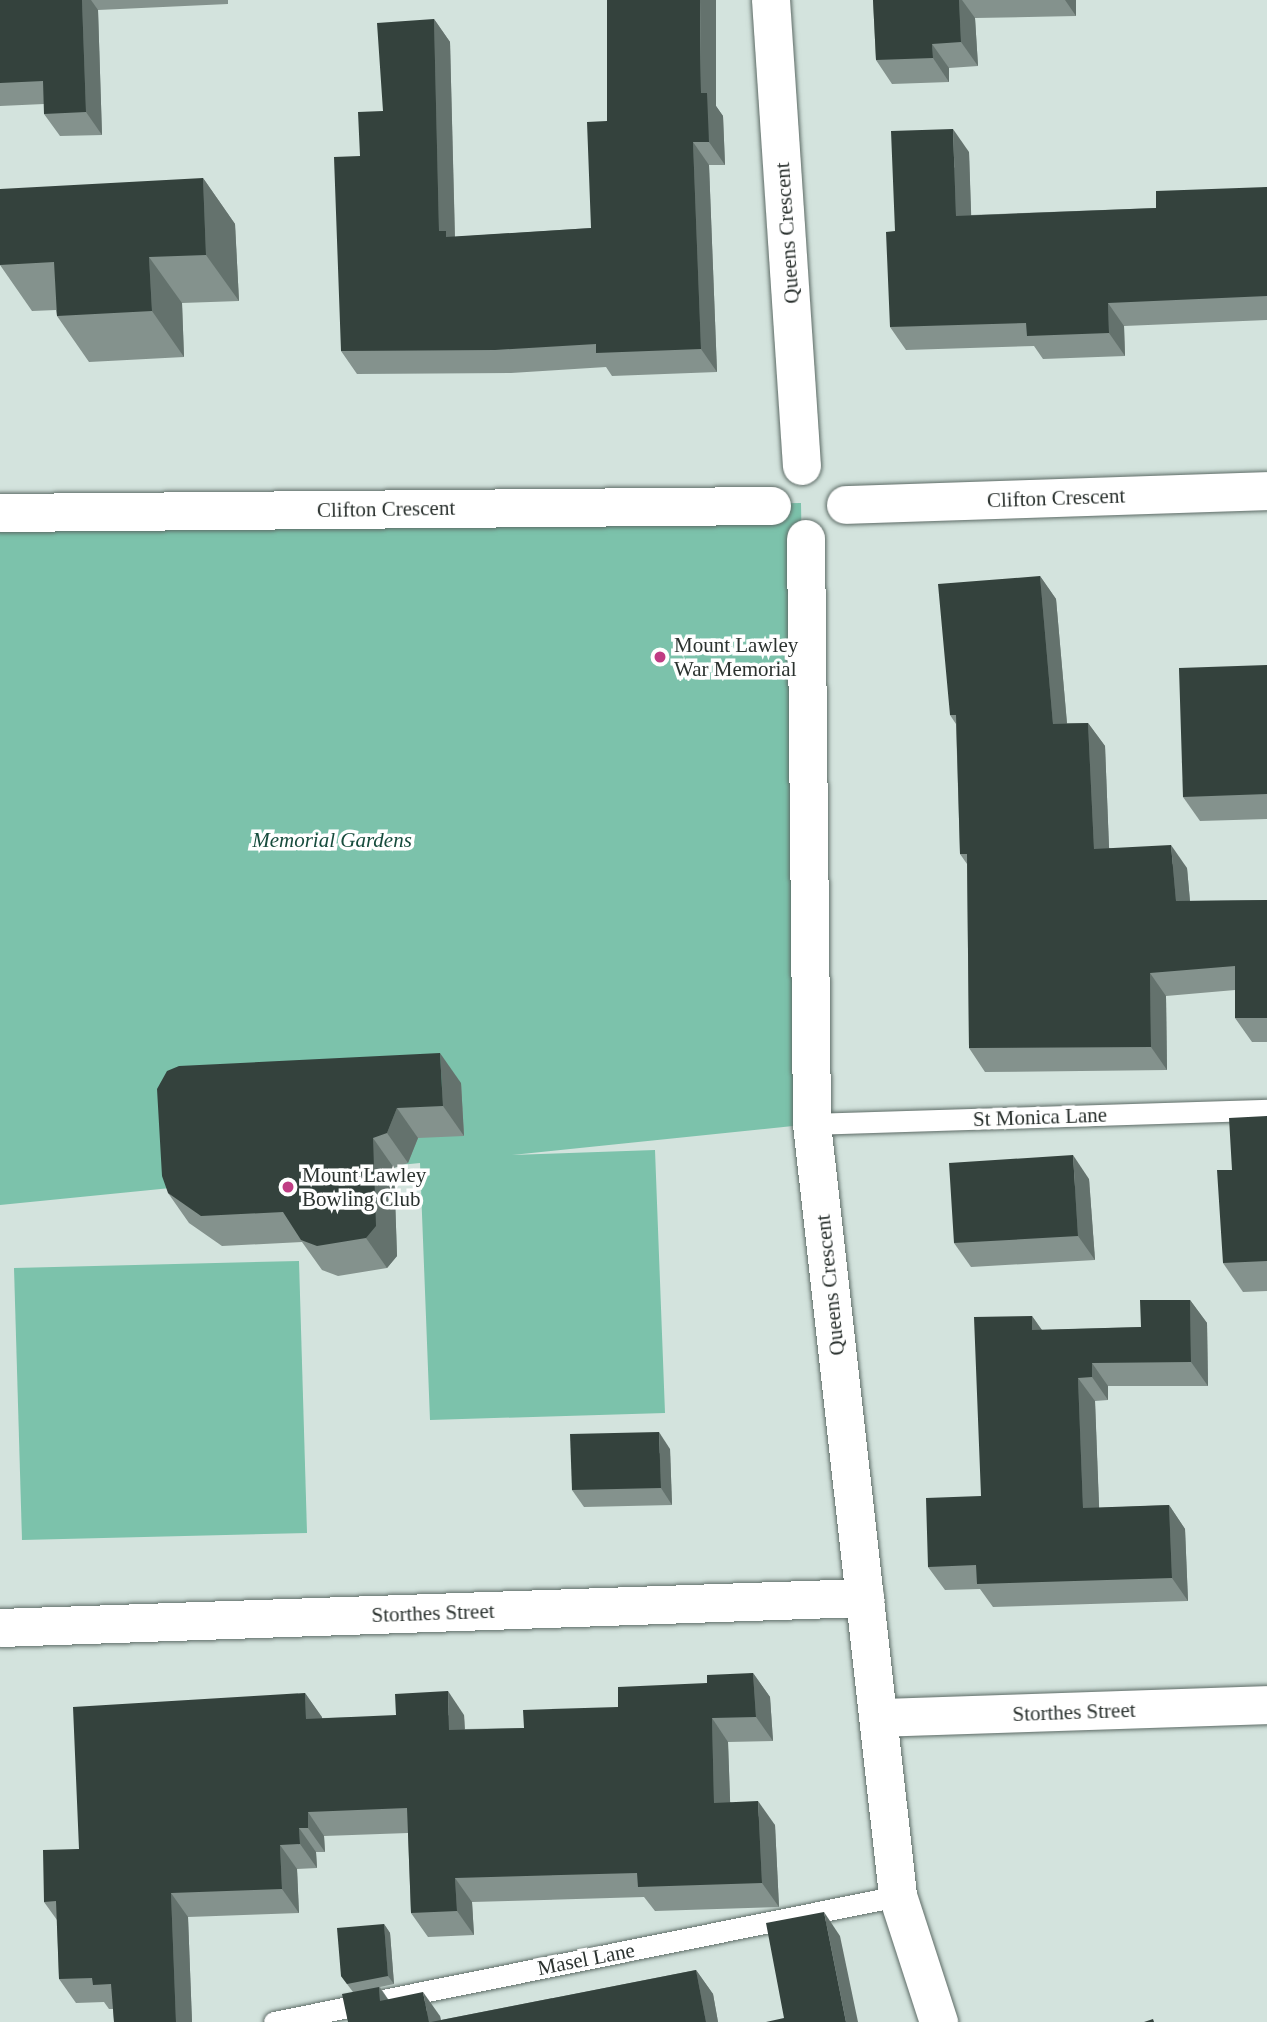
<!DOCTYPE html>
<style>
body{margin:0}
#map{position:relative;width:1267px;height:2022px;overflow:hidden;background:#d3e3dd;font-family:"Times New Roman",serif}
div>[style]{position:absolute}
.green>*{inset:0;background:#7cc2ab}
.roads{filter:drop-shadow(0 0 2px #5d6b66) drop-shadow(0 0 2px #5d6b66)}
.service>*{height:21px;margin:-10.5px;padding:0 10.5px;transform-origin:10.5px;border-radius:10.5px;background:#fff}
.minor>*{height:38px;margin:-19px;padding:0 19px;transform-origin:19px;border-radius:19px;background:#fff}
.wall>*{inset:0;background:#84928d}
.shaded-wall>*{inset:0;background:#64726d}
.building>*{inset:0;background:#34423d}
.dots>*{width:19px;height:19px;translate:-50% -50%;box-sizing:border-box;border:4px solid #fff;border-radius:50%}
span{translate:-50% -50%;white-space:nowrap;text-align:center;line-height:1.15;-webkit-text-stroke:7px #fff;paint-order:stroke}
.street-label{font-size:21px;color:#2b322f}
.poi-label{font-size:21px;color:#2b322f}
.left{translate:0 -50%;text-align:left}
.park-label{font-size:21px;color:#174c3d;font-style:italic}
</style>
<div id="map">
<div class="green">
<i style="clip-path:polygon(801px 503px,812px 1124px,512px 1155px,655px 1150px,665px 1413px,430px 1420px,420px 1163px,0 1205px,0 513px)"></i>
<i style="clip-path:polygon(299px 1261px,307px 1533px,22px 1540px,14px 1268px)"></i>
</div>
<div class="roads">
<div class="service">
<i style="left:812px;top:1124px;width:455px;rotate:-1.8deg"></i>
<i style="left:274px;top:2022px;width:637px;rotate:-11.42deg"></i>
</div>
<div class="minor">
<i style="left:771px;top:0;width:467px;rotate:86.2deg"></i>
<i style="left:846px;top:505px;width:421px;rotate:-1.9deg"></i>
<i style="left:0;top:513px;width:772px;rotate:-0.52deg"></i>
<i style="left:806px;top:539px;width:585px;rotate:89.41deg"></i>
<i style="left:812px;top:1124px;width:777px;rotate:83.64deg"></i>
<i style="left:898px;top:1896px;width:133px;rotate:72deg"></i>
<i style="left:0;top:1628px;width:866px;rotate:-1.99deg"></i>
<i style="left:880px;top:1718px;width:387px;rotate:-1.9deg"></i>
</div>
</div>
<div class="wall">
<i style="clip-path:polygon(0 0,228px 0,228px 4px,98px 10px,102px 135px,60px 136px,44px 114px,44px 104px,0 106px)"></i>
<i style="clip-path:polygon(873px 0,1076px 0,1076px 16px,975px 18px,978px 66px,949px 68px,949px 82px,892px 84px,876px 60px)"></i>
<i style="clip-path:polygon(434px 19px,450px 42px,455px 237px,591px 228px,607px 121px,716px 106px,723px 116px,725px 165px,709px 165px,717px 372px,612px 376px,606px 367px,511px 373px,357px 374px,341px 351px,360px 156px)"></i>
<i style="clip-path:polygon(969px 152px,971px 215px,1156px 208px,1267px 187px,1267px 320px,1124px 326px,1125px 356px,1043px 359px,1034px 346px,906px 350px,890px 327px,895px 231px)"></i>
<i style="clip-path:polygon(203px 178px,235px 224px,239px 301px,182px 303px,184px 357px,89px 362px,57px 316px,56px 310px,32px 311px,0 265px)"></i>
<i style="clip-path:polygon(1040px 576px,1056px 599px,1067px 723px,1088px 723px,1105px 746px,1109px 848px,1187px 868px,1190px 901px,1267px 900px,1267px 1042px,1252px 1042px,1235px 1018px,1235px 990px,1166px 996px,1167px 1070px,985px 1072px,969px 1048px,967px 864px,960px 854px,956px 724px,950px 715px)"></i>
<i style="clip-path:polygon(1267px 665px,1267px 819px,1200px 821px,1183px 797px)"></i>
<i style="clip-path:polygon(461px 1083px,464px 1136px,418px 1138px,408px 1163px,394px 1168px,397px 1256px,387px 1268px,338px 1276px,322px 1270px,302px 1242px,222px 1246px,189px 1223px,168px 1193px)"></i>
<i style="clip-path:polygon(1267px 1116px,1267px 1291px,1243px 1292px,1223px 1263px,1232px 1170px)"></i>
<i style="clip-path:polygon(1089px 1179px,1095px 1260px,971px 1267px,954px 1243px)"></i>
<i style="clip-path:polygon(1190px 1300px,1207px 1323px,1208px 1386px,1108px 1386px,1108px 1400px,1095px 1401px,1099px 1508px,1169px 1505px,1185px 1529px,1188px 1601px,993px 1607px,980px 1589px,945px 1590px,928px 1567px,981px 1496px,1032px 1316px,1042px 1330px,1141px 1327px)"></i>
<i style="clip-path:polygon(670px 1449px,672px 1505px,584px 1507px,572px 1490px)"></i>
<i style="clip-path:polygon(753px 1673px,770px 1697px,773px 1741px,728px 1742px,730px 1802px,775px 1825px,779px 1907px,655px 1911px,644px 1897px,472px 1902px,474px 1935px,428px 1937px,411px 1913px,408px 1833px,324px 1836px,325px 1852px,316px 1852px,317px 1868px,297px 1869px,299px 1913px,188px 1917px,192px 2022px,114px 2022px,113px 2009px,109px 2009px,104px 2002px,76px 2003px,59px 1979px,57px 1920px,44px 1902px,79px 1849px,305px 1693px,322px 1718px,464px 1715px,465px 1729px,524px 1728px,618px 1707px,707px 1683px)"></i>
<i style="clip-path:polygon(384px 1924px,390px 1933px,394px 1984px,380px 1987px,388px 1999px,440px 2016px,441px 2020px,696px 1970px,713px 1994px,718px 2022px,348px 2022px,353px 1992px,341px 1976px)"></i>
</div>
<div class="shaded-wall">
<i style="clip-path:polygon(82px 0,91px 0,98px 10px,102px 135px,86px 112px)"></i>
<i style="clip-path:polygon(700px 0,716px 0,716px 106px,723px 116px,725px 165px,709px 142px,701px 93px)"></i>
<i style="clip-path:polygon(959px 0,962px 0,975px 18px,978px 66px,961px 42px)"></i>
<i style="clip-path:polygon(1065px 0,1076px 0,1076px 16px)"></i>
<i style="clip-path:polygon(434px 19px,450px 42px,455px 244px,439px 231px)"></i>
<i style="clip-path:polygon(932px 44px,949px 68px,949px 82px,933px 58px)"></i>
<i style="clip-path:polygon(953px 129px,969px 152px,972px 239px,956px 216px)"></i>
<i style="clip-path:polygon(693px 142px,709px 165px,717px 372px,701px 349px)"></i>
<i style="clip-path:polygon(203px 178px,235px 224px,239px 301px,206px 255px)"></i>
<i style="clip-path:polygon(149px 257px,182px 303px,184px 357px,152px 311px)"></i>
<i style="clip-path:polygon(1108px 303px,1124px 326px,1125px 356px,1109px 333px)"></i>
<i style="clip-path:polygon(1040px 576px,1056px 599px,1069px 747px,1053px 724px)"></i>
<i style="clip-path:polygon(1088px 723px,1105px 746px,1110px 872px,1094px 849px)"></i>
<i style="clip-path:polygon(1171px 845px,1187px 868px,1192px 924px,1176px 901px)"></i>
<i style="clip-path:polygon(1150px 973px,1166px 996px,1167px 1070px,1151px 1047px)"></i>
<i style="clip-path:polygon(440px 1053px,461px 1083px,464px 1136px,443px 1106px)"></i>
<i style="clip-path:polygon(397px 1108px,418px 1138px,408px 1163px,387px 1133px)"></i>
<i style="clip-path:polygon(373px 1138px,394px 1168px,397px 1256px,387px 1268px,366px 1238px)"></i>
<i style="clip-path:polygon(1073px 1155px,1089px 1179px,1095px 1260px,1078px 1236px)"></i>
<i style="clip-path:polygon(1190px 1300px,1207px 1323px,1208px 1386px,1191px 1362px)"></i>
<i style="clip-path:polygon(1032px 1316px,1048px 1339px,1032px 1330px)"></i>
<i style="clip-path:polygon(1092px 1363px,1108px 1386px,1108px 1400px,1092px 1377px)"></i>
<i style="clip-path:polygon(1078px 1378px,1095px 1401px,1100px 1531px,1083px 1508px)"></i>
<i style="clip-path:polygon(659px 1432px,670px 1449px,672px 1505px,661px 1488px)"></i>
<i style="clip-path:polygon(1169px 1505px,1185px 1529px,1188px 1601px,1172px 1578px)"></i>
<i style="clip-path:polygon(753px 1673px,770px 1697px,773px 1741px,756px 1717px)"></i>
<i style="clip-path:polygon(448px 1691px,464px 1715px,466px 1754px,449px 1730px)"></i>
<i style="clip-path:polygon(305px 1693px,322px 1717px,323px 1743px,306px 1719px)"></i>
<i style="clip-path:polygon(712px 1718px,728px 1742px,731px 1827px,714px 1803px)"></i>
<i style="clip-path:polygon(758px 1801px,775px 1825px,779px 1907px,762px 1883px)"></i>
<i style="clip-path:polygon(308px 1812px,324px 1836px,325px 1852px,308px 1828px)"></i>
<i style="clip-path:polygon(299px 1828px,316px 1852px,317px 1868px,300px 1844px)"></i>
<i style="clip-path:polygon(280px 1845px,297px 1869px,299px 1913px,282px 1889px)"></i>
<i style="clip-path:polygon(455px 1878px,472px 1902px,474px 1935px,457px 1911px)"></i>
<i style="clip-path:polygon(171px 1893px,188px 1917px,192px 2022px,176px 2022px)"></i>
<i style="clip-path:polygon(824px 1912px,840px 1936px,858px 2022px,846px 2022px)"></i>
<i style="clip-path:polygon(384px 1924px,390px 1933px,394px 1984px,388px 1976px)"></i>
<i style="clip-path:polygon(696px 1970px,713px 1994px,718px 2022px,706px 2022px)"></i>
<i style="clip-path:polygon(379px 1987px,396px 2011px,380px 2001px)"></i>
<i style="clip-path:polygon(423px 1992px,440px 2016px,441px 2022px,429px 2022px)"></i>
</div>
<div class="building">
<i style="clip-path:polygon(0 0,82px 0,86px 112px,44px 114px,43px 81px,0 83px)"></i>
<i style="clip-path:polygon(607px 0,700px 0,701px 93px,707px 93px,709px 142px,693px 142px,701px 349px,596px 353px,596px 344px,495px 350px,341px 351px,334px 157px,360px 156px,358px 112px,383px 111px,377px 23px,434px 19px,439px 231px,446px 231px,446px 237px,591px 228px,587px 122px,607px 121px)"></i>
<i style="clip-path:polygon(873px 0,959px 0,961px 42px,932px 44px,933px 58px,876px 60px)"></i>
<i style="clip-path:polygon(953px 129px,956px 216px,1156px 208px,1156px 191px,1267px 187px,1267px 296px,1108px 303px,1109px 333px,1027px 336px,1026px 323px,890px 327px,886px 232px,895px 231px,891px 131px)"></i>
<i style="clip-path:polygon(203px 178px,206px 255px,149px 257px,152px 311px,57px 316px,54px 262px,0 265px,0 189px)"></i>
<i style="clip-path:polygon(1040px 576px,1053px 724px,1088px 723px,1094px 849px,1171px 845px,1176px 901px,1267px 900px,1267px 1018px,1235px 1018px,1235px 966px,1150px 973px,1151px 1047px,969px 1048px,967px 854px,960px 854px,956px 715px,950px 715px,938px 584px)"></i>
<i style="clip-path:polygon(1267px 665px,1267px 794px,1183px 797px,1179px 668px)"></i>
<i style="clip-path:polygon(440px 1053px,443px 1106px,397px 1108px,387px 1133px,373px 1138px,376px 1226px,366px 1238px,317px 1246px,301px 1240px,283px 1212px,201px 1216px,168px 1193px,162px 1176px,157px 1089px,167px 1071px,179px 1066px)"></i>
<i style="clip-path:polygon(1267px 1116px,1267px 1261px,1223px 1263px,1217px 1170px,1232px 1170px,1229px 1118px)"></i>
<i style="clip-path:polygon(1073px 1155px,1078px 1236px,954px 1243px,949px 1163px)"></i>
<i style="clip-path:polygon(1140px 1300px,1190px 1300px,1191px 1362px,1092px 1363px,1092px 1377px,1078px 1378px,1083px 1508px,1169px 1505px,1172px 1578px,977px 1584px,976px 1565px,928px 1567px,926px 1498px,981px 1496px,974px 1317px,1032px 1316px,1032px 1330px,1141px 1327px)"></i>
<i style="clip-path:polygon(659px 1432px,661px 1488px,572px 1490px,570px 1434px)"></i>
<i style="clip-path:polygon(753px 1673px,756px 1717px,712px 1718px,714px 1803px,758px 1801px,762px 1883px,638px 1887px,637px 1873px,455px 1878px,457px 1911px,411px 1913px,407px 1808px,308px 1812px,308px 1828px,299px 1828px,300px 1844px,280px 1845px,282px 1889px,171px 1893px,176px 2022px,114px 2022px,111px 1984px,93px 1985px,92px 1978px,59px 1979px,56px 1901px,44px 1902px,43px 1850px,79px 1849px,73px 1707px,305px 1693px,306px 1719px,396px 1715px,395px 1694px,448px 1691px,449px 1730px,524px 1728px,523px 1710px,618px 1707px,618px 1687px,707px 1683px,707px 1675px)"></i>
<i style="clip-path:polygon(824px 1912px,846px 2022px,766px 2022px,784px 2018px,766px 1923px)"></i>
<i style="clip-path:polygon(384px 1924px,388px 1976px,347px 1984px,341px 1976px,337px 1928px)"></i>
<i style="clip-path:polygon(696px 1970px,706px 2022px,431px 2022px)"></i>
<i style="clip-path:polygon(379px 1987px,380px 2001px,423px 1992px,429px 2022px,348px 2022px,342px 1994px)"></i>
<i style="clip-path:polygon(1153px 2019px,1154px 2022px,1144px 2022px)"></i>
</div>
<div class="dots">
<i style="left:660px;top:657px;background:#c03d84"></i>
<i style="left:288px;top:1187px;background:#c03d84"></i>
</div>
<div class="street-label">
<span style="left:787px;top:233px;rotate:-94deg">Queens Crescent</span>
<span style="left:1056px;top:498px;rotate:-2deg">Clifton Crescent</span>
<span style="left:386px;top:509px;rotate:-1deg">Clifton Crescent</span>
<span style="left:1040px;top:1117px;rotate:-2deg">St Monica Lane</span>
<span style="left:830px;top:1285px;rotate:-96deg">Queens Crescent</span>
<span style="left:433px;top:1613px;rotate:-2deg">Storthes Street</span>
<span style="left:1074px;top:1712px;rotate:-2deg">Storthes Street</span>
<span style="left:586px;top:1959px;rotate:-11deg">Masel Lane</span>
</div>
<div class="poi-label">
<span class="left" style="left:674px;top:657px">Mount Lawley<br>War Memorial</span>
<span class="left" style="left:302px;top:1187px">Mount Lawley<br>Bowling Club</span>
</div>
<div class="park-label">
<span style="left:332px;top:840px">Memorial Gardens</span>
</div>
</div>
